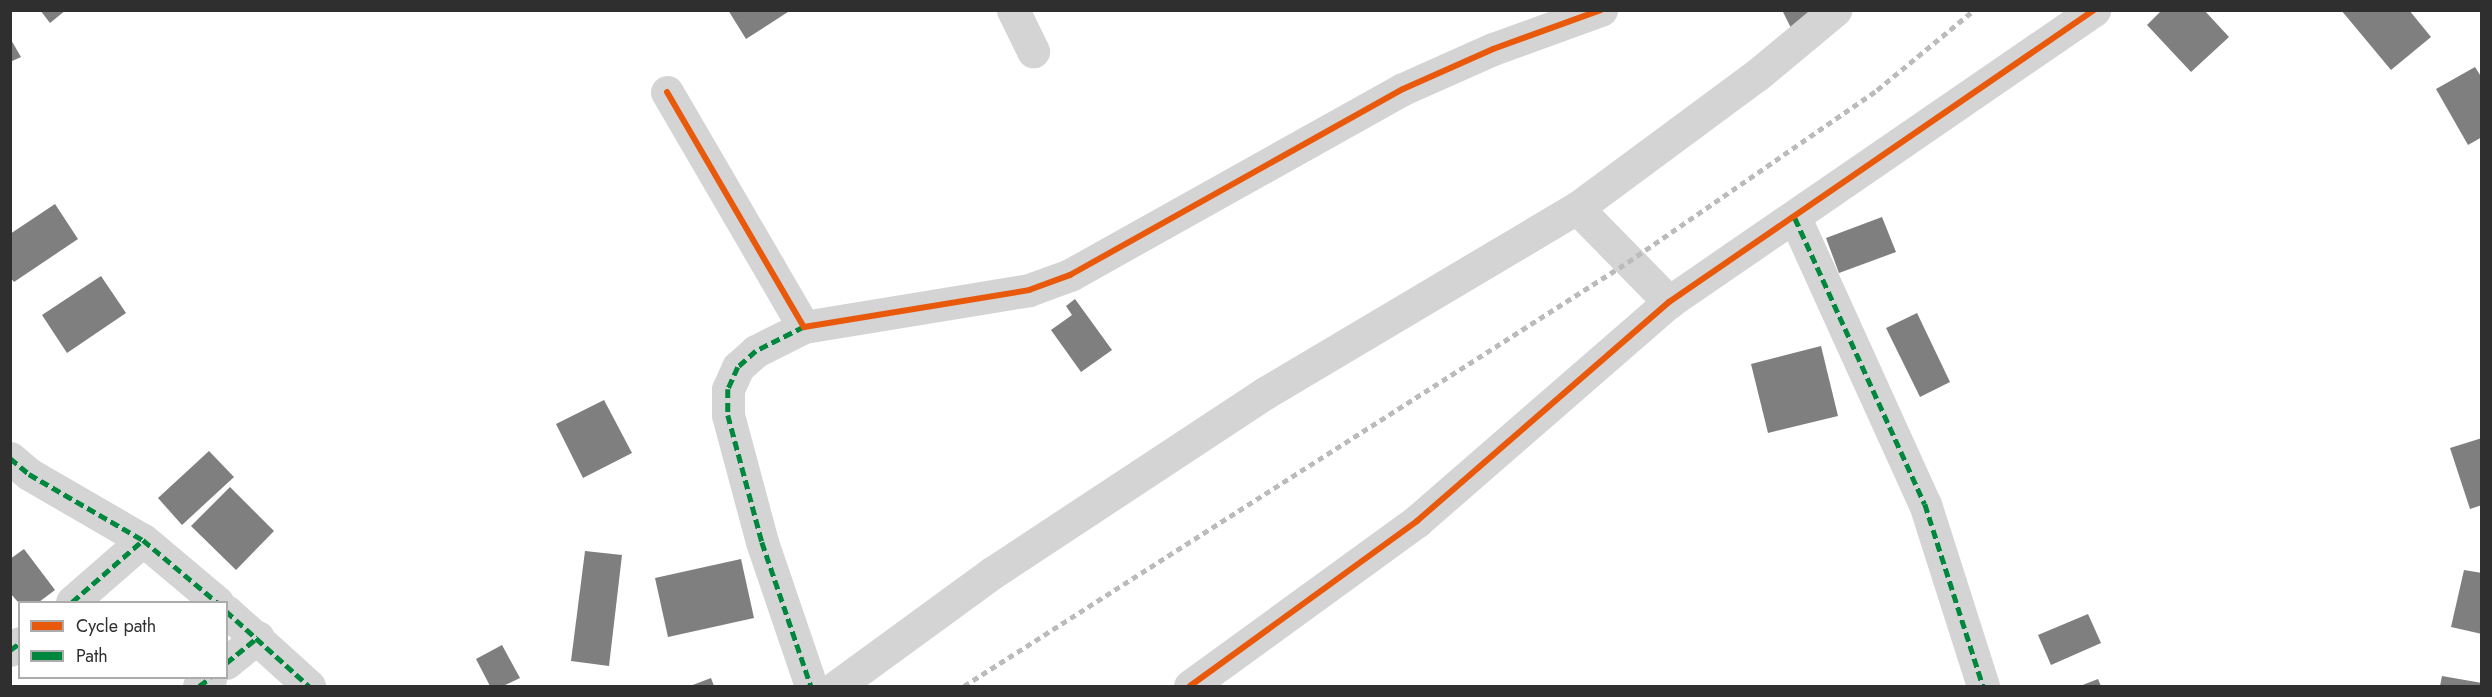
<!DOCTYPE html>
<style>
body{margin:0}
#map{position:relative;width:2492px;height:697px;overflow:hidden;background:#fff;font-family:Jost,sans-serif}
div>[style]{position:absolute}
.building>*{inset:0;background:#7f7f7f}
.minor>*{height:33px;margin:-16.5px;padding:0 16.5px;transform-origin:16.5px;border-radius:16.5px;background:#d4d4d4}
.rail>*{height:4.5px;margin-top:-2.25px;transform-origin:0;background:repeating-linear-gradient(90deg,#bbb 0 6px,transparent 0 10.5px)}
.quiet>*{height:4.5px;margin-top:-2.25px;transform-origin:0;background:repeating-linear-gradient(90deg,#00873e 0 9px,transparent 0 13.5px)}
.cycleway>*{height:6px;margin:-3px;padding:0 3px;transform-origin:3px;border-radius:3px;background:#e8590c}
span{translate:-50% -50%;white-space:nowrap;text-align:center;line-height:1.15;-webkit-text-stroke:6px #fff;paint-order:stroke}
.frame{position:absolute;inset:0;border:12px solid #2f2f2f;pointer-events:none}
.legend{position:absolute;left:18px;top:601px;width:210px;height:78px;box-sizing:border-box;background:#fff;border:2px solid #acacac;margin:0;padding:8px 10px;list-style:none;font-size:18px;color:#2f2f2f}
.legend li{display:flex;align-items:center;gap:12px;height:30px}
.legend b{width:30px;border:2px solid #acacac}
</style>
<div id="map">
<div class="building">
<i style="clip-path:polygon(40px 10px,66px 10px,50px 23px)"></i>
<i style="clip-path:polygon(728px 10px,791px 10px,746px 39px)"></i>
<i style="clip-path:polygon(1782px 10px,1822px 10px,1791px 28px)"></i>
<i style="clip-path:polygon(2162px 10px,2204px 10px,2229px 37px,2191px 72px,2147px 25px)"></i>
<i style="clip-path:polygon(2341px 10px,2409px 10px,2431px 37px,2391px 70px)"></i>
<i style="clip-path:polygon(10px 38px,21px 57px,10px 62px)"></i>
<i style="clip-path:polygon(2475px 67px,2482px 78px,2482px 137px,2468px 145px,2436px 89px)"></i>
<i style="clip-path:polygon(55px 204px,78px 239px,14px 282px,10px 277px,10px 234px)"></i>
<i style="clip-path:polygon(1882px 217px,1896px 252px,1839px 273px,1826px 238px)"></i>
<i style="clip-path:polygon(101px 276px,126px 313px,67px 353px,42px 315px)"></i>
<i style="clip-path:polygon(1075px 299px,1112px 350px,1081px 372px,1051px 330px,1072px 315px,1066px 306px)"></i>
<i style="clip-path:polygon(1917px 313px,1950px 382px,1920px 397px,1886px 328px)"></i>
<i style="clip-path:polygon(1821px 346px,1838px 416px,1768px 433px,1751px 364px)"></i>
<i style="clip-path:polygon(604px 400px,632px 453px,583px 478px,556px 424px)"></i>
<i style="clip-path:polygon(2482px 438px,2482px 505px,2470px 509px,2450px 448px)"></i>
<i style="clip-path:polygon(209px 451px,234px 477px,182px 525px,158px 498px)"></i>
<i style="clip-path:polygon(230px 487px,274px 531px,236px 570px,191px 526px)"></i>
<i style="clip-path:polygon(24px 549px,55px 590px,39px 602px,18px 602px,10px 593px,10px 559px)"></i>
<i style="clip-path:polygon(585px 551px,622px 555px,609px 666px,571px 661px)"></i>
<i style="clip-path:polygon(741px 559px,754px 618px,668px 637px,655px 578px)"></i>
<i style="clip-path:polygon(2464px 570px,2482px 573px,2482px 634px,2451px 627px)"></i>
<i style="clip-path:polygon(2088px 614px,2101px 643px,2051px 665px,2038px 635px)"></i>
<i style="clip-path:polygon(502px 645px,520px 678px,503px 686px,490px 686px,476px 659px)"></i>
<i style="clip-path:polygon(2442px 676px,2482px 683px,2482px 686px,2440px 686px)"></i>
<i style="clip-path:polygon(711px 678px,714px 686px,690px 686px)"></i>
<i style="clip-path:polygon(2098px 679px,2101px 686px,2080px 686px)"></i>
</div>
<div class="minor">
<i style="left:1013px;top:10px;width:46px;rotate:64deg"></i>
<i style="left:667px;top:92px;width:272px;rotate:59.8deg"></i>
<i style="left:804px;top:327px;width:228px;rotate:-9.3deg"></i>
<i style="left:1029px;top:290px;width:44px;rotate:-20.1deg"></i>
<i style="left:1070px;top:275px;width:381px;rotate:-29.2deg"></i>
<i style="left:1403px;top:89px;width:98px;rotate:-24deg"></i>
<i style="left:1493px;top:49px;width:115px;rotate:-19.9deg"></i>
<i style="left:1577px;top:208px;width:224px;rotate:-36.5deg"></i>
<i style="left:1757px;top:75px;width:102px;rotate:-39.8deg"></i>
<i style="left:1795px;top:218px;width:314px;rotate:65.6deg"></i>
<i style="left:1925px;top:504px;width:191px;rotate:72.3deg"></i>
<i style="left:804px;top:327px;width:54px;rotate:153.4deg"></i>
<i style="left:756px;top:351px;width:24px;rotate:138deg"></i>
<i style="left:738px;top:367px;width:24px;rotate:114deg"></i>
<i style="left:728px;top:389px;width:26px;rotate:90deg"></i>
<i style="left:728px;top:415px;width:131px;rotate:75deg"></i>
<i style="left:762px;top:542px;width:152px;rotate:71.2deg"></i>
<i style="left:10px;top:458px;width:25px;rotate:40deg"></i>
<i style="left:29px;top:474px;width:132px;rotate:30.1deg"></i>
<i style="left:143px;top:540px;width:97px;rotate:40deg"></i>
<i style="left:72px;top:602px;width:94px;rotate:-41.1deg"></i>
<i style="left:226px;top:611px;width:112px;rotate:42.1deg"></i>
<i style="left:10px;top:650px;width:12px;rotate:-35deg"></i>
<i style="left:226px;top:663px;width:41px;rotate:-39.1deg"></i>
<i style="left:199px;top:686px;width:14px;rotate:-36deg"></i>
<i style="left:837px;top:686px;width:192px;rotate:-36.1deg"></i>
<i style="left:992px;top:573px;width:327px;rotate:-33.4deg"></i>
<i style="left:1265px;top:393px;width:363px;rotate:-30.7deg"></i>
<i style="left:1577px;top:208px;width:132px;rotate:45.6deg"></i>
<i style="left:1190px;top:686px;width:281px;rotate:-36deg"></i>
<i style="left:1417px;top:521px;width:334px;rotate:-41deg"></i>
<i style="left:1669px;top:302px;width:516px;rotate:-34.49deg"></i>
</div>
<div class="rail">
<i style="left:964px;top:686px;width:788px;rotate:-32.56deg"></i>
<i style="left:1628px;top:262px;width:303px;rotate:-34.6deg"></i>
<i style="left:1877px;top:90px;width:126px;rotate:-39.5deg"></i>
</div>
<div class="quiet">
<i style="left:1795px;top:218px;width:314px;rotate:65.6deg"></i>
<i style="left:1925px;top:504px;width:191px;rotate:72.3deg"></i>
<i style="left:804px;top:327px;width:54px;rotate:153.4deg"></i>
<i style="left:756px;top:351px;width:24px;rotate:138deg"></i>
<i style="left:738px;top:367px;width:24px;rotate:114deg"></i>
<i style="left:728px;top:389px;width:26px;rotate:90deg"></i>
<i style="left:728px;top:415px;width:131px;rotate:75deg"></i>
<i style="left:762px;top:542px;width:152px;rotate:71.2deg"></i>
<i style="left:10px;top:458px;width:25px;rotate:40deg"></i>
<i style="left:29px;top:474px;width:132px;rotate:30.1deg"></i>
<i style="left:143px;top:540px;width:97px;rotate:40deg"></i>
<i style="left:72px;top:602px;width:94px;rotate:-41.1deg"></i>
<i style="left:226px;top:611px;width:112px;rotate:42.1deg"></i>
<i style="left:10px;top:650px;width:12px;rotate:-35deg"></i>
<i style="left:226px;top:663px;width:41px;rotate:-39.1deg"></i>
<i style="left:199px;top:686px;width:14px;rotate:-36deg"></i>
</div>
<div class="cycleway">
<i style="left:667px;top:92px;width:272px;rotate:59.8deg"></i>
<i style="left:804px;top:327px;width:228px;rotate:-9.3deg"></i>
<i style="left:1029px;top:290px;width:44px;rotate:-20.1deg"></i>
<i style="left:1070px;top:275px;width:381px;rotate:-29.2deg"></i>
<i style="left:1403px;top:89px;width:98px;rotate:-24deg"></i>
<i style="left:1493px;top:49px;width:115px;rotate:-19.9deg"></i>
<i style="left:1190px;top:686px;width:281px;rotate:-36deg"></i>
<i style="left:1417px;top:521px;width:334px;rotate:-41deg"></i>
<i style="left:1669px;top:302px;width:516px;rotate:-34.49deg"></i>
</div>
<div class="frame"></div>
<ul class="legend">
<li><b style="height:8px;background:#e8590c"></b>Cycle path</li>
<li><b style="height:8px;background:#00873e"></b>Path</li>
</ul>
</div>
